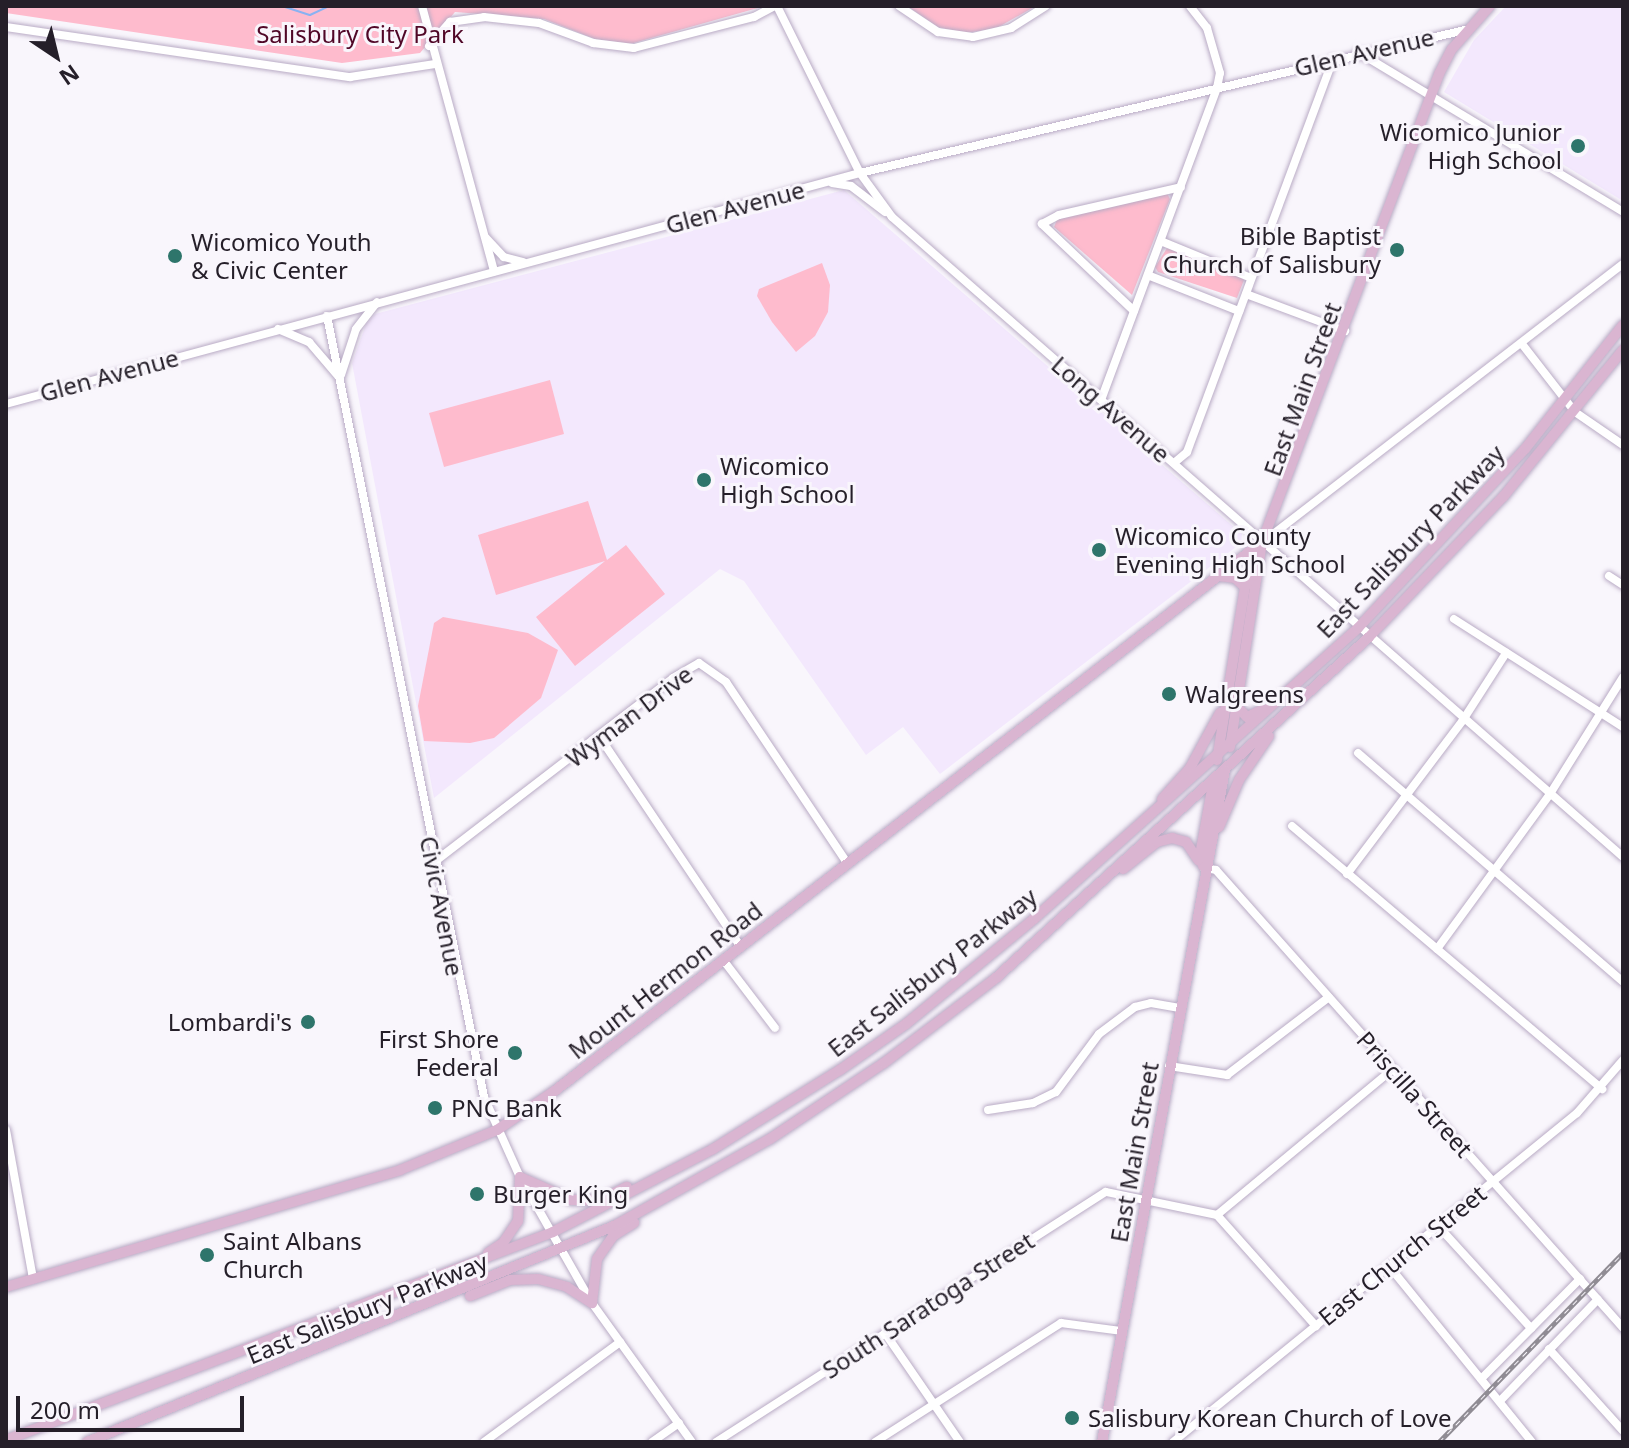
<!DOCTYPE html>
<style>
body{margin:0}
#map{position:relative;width:1629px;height:1448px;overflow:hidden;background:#f9f6fc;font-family:"Noto Sans",sans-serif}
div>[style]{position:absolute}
.built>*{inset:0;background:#f3e8fd}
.green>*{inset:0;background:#febbcd}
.stream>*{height:2px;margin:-1px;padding:0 1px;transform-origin:1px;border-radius:1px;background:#89b2f2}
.roads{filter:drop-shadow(0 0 2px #b9abc5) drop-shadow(0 0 2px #b9abc5)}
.minor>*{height:8px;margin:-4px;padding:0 4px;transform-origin:4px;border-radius:4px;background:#fff}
.major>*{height:10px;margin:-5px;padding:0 5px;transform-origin:5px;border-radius:5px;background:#dab5d1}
.rail>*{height:5px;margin-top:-2.5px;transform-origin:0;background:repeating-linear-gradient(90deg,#f9f6fc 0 6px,#908c94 0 12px);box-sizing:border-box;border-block:2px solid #908c94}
.dots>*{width:22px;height:22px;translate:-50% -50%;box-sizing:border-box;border:4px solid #f9f6fc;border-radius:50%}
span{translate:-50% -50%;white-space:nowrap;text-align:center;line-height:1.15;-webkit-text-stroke:6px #f9f6fc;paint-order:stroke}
.park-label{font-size:24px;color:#500727}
.street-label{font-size:24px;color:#251f29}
.poi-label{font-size:24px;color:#251f29}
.right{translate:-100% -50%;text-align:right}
.left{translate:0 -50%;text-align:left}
.frame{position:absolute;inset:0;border:8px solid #251f29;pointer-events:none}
.north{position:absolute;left:16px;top:16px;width:80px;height:80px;-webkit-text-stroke:6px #f9f6fc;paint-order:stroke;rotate:145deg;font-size:22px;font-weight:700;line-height:32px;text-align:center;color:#251f29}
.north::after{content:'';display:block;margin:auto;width:28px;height:36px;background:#251f29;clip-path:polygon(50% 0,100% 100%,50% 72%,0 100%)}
.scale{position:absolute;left:16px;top:1396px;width:228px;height:36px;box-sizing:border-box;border:4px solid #251f29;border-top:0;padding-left:10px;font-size:24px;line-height:28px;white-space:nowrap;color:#251f29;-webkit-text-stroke:6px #f9f6fc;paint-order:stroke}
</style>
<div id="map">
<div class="built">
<i style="clip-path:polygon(1506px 6px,1623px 6px,1623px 201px,1444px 92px,1474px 40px)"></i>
<i style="clip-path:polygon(844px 190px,1242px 534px,1241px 543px,940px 774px,903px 727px,866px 755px,744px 581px,720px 569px,434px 798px,352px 363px,366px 324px,375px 314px)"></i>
</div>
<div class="green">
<i style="clip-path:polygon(6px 6px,765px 6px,630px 44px,595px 39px,544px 19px,455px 12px,420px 53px,342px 63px,6px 13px)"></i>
<i style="clip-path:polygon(907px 6px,1036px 6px,995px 29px,963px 33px,938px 27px)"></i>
<i style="clip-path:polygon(1167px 193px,1170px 199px,1132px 295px,1054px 227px,1058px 217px)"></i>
<i style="clip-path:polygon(1167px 248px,1240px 275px,1244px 280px,1237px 298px,1158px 272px,1155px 267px)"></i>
<i style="clip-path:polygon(822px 263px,830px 285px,828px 312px,815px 336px,796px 352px,772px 322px,757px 296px,759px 289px)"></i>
<i style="clip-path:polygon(550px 380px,564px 434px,444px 467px,429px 413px)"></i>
<i style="clip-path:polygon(588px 501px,607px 560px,626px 545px,665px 594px,575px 666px,536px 617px,605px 561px,496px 595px,478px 535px)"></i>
<i style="clip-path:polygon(443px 617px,528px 633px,558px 650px,541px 698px,494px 738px,470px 743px,424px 741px,418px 706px,434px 623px)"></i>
</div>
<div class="stream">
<i style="left:282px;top:6px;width:29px;rotate:18deg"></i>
<i style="left:310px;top:15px;width:21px;rotate:-25deg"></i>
</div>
<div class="roads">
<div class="minor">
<i style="left:422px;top:6px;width:275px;rotate:74.8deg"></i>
<i style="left:777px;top:6px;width:186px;rotate:63.6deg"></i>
<i style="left:860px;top:173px;width:54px;rotate:54deg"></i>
<i style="left:892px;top:217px;width:972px;rotate:41.2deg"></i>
<i style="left:899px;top:6px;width:47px;rotate:33.7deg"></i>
<i style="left:938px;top:32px;width:35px;rotate:8deg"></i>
<i style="left:973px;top:37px;width:39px;rotate:-13deg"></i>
<i style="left:1011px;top:28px;width:41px;rotate:-32.2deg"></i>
<i style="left:6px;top:27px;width:348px;rotate:8.3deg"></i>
<i style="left:350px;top:77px;width:86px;rotate:-8.7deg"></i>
<i style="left:429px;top:46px;width:32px;rotate:-49deg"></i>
<i style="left:450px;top:22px;width:34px;rotate:-8deg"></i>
<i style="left:484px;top:17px;width:55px;rotate:6.2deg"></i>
<i style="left:539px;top:23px;width:58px;rotate:20.3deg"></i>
<i style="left:593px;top:43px;width:41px;rotate:7deg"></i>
<i style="left:634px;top:48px;width:124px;rotate:-14.5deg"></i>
<i style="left:754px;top:17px;width:24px;rotate:-28deg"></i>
<i style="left:1358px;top:52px;width:310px;rotate:31.1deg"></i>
<i style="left:832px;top:183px;width:19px;rotate:9deg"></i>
<i style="left:851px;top:186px;width:43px;rotate:37.4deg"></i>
<i style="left:486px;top:238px;width:26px;rotate:47deg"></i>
<i style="left:504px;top:257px;width:20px;rotate:15deg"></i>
<i style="left:1163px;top:242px;width:95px;rotate:22.2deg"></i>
<i style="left:1150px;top:276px;width:96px;rotate:21.5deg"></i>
<i style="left:1246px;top:294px;width:106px;rotate:20.5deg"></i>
<i style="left:1134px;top:311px;width:127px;rotate:-136.6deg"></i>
<i style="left:1042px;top:224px;width:19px;rotate:-28deg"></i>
<i style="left:1059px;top:215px;width:125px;rotate:-12.9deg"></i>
<i style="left:327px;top:316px;width:797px;rotate:78.63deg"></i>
<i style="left:484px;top:1097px;width:88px;rotate:65.8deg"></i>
<i style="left:520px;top:1177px;width:145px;rotate:60.3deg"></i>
<i style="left:592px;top:1303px;width:171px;rotate:54.3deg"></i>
<i style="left:278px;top:329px;width:34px;rotate:23deg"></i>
<i style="left:309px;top:342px;width:45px;rotate:49.5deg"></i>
<i style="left:1522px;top:344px;width:86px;rotate:52.1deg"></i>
<i style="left:1575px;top:412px;width:58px;rotate:34.5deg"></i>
<i style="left:341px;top:375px;width:48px;rotate:-71.9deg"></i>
<i style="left:356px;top:329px;width:34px;rotate:-52deg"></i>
<i style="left:1101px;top:400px;width:333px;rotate:-69.6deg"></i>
<i style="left:1217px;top:88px;width:15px;rotate:-79deg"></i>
<i style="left:1220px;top:73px;width:47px;rotate:-106.1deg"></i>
<i style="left:1207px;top:28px;width:28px;rotate:-128deg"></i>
<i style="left:6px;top:404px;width:885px;rotate:-15.14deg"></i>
<i style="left:860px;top:173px;width:626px;rotate:-13.3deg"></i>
<i style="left:1174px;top:463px;width:17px;rotate:-40deg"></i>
<i style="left:1187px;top:452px;width:419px;rotate:-69.6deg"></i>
<i style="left:1263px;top:542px;width:455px;rotate:-37.7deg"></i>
<i style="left:1609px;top:576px;width:17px;rotate:33deg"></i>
<i style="left:1454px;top:619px;width:201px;rotate:32.6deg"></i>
<i style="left:599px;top:736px;width:254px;rotate:56.1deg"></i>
<i style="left:1358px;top:753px;width:350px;rotate:40.8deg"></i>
<i style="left:1292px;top:826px;width:407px;rotate:40.3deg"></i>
<i style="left:433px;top:863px;width:303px;rotate:-37.6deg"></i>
<i style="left:673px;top:678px;width:30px;rotate:-30deg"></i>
<i style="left:699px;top:663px;width:33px;rotate:35deg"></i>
<i style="left:726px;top:682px;width:219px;rotate:56.2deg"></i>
<i style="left:1204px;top:868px;width:12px;rotate:9deg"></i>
<i style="left:1216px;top:870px;width:613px;rotate:48.37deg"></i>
<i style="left:1347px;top:874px;width:193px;rotate:-53deg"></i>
<i style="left:1463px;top:720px;width:80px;rotate:-57.3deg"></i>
<i style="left:1437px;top:949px;width:192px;rotate:-53.9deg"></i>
<i style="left:1550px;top:794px;width:138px;rotate:-58deg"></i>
<i style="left:724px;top:961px;width:84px;rotate:52.7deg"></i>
<i style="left:1169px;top:1066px;width:59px;rotate:8.8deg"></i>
<i style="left:1227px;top:1075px;width:128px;rotate:-37.4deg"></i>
<i style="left:988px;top:1110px;width:46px;rotate:-8.8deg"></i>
<i style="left:1033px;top:1103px;width:25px;rotate:-26deg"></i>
<i style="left:1056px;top:1092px;width:72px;rotate:-53.4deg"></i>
<i style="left:1099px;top:1034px;width:45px;rotate:-36.9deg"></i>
<i style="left:1135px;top:1007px;width:16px;rotate:-14deg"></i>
<i style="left:1151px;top:1003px;width:29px;rotate:10deg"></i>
<i style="left:6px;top:1130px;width:151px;rotate:79.7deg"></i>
<i style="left:1217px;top:1215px;width:229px;rotate:-39.7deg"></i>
<i style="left:1439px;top:1227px;width:137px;rotate:47.7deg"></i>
<i style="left:1389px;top:1266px;width:227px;rotate:50.9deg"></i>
<i style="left:885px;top:1333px;width:132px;rotate:55.5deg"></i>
<i style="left:1549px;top:1349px;width:110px;rotate:47.9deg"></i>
<i style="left:1481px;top:1379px;width:141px;rotate:-45.3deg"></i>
<i style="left:1500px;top:1401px;width:141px;rotate:-46.1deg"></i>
<i style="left:484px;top:1442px;width:169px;rotate:-36.3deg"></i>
<i style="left:652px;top:1442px;width:33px;rotate:-35deg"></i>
<i style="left:716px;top:1442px;width:463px;rotate:-32.7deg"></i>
<i style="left:1106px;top:1192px;width:113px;rotate:11.7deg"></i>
<i style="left:1217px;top:1215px;width:149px;rotate:48.3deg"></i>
<i style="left:875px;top:1442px;width:221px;rotate:-32.6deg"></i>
<i style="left:1061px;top:1323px;width:62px;rotate:7.5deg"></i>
<i style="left:1173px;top:1442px;width:521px;rotate:-39.16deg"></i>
<i style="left:1577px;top:1113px;width:70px;rotate:-49deg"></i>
</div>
<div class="major">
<i style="left:1219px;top:576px;width:16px;rotate:7deg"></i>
<i style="left:1235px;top:578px;width:13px;rotate:42deg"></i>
<i style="left:1236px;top:706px;width:16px;rotate:45deg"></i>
<i style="left:1247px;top:717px;width:17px;rotate:-25deg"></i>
<i style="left:1230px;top:747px;width:207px;rotate:-81.1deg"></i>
<i style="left:1262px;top:542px;width:500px;rotate:-69.28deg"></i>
<i style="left:1439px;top:74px;width:28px;rotate:-63deg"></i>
<i style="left:1452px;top:49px;width:57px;rotate:-48.5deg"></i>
<i style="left:1217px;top:760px;width:175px;rotate:-80.8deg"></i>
<i style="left:1245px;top:587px;width:17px;rotate:-57deg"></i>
<i style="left:1162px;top:799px;width:42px;rotate:-47.9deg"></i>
<i style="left:1190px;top:768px;width:63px;rotate:-61.4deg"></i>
<i style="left:1219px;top:827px;width:51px;rotate:-66.9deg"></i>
<i style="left:1239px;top:780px;width:53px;rotate:-55.7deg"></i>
<i style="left:1203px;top:866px;width:11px;rotate:-105deg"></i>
<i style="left:1200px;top:855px;width:77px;rotate:-79.6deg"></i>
<i style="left:1123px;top:869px;width:43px;rotate:-38.5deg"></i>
<i style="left:1157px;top:842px;width:16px;rotate:-15deg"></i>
<i style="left:1172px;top:838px;width:15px;rotate:16deg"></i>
<i style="left:1186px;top:842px;width:22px;rotate:56deg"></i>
<i style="left:488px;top:1253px;width:18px;rotate:-34deg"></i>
<i style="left:503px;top:1243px;width:27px;rotate:-56deg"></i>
<i style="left:518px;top:1221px;width:44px;rotate:-87.4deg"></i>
<i style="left:520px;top:1177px;width:57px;rotate:23.9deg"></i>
<i style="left:572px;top:1200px;width:28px"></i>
<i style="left:600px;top:1200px;width:30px;rotate:-26deg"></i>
<i style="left:6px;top:1287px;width:411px;rotate:-16.5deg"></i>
<i style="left:400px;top:1170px;width:105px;rotate:-22.4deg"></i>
<i style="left:497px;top:1130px;width:71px;rotate:-34.1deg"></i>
<i style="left:556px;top:1090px;width:894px;rotate:-37.82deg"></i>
<i style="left:470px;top:1296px;width:43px;rotate:-21.8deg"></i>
<i style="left:510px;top:1280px;width:28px;rotate:-2deg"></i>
<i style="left:538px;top:1279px;width:30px;rotate:15deg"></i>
<i style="left:567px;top:1287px;width:30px;rotate:33deg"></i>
<i style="left:592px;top:1303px;width:44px;rotate:-83.5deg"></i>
<i style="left:597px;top:1259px;width:28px;rotate:-55deg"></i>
<i style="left:613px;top:1236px;width:25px;rotate:-32deg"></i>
<i style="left:6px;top:1440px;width:585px;rotate:-20.82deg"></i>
<i style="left:553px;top:1232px;width:180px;rotate:-27.4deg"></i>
<i style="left:713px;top:1149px;width:150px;rotate:-31.9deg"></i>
<i style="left:840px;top:1070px;width:80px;rotate:-34.9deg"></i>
<i style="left:906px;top:1024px;width:167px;rotate:-39.4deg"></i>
<i style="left:1035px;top:918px;width:434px;rotate:-41.9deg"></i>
<i style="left:1358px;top:628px;width:245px;rotate:-47deg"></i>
<i style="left:1525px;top:449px;width:158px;rotate:-51.7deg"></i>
<i style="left:87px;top:1442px;width:572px;rotate:-22.3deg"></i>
<i style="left:616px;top:1225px;width:176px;rotate:-29.2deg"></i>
<i style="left:770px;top:1139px;width:137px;rotate:-33.7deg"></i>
<i style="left:884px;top:1063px;width:141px;rotate:-37.2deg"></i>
<i style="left:996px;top:978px;width:505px;rotate:-42.43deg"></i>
<i style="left:1369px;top:637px;width:194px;rotate:-46.3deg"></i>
<i style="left:1503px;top:497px;width:190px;rotate:-50.8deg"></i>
<i style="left:1102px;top:1442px;width:683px;rotate:-79.63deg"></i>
</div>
</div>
<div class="rail">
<i style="left:1439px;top:1442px;width:264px;rotate:-45.8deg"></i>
</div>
<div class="dots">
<i style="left:1578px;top:146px;background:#2e756b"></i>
<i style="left:1397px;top:250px;background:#2e756b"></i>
<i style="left:175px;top:256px;background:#2e756b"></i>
<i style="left:704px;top:480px;background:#2e756b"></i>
<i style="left:1099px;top:550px;background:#2e756b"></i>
<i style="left:1169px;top:694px;background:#2e756b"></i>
<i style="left:308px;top:1022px;background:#2e756b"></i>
<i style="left:515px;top:1053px;background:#2e756b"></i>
<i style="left:435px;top:1108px;background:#2e756b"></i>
<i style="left:477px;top:1194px;background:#2e756b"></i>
<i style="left:207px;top:1255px;background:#2e756b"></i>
<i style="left:1072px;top:1418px;background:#2e756b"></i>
</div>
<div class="park-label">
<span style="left:360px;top:34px">Salisbury City Park</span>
</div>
<div class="street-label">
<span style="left:1364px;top:52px;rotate:-13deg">Glen Avenue</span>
<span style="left:735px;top:207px;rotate:-15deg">Glen Avenue</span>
<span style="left:109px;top:375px;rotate:-15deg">Glen Avenue</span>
<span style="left:1302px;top:389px;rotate:-70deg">East Main Street</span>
<span style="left:1111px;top:409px;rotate:41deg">Long Avenue</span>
<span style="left:1410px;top:541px;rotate:-46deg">East Salisbury Parkway</span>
<span style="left:629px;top:716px;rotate:-37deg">Wyman Drive</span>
<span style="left:442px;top:906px;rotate:79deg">Civic Avenue</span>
<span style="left:932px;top:972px;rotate:-38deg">East Salisbury Parkway</span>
<span style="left:665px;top:980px;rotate:-38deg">Mount Hermon Road</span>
<span style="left:1415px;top:1094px;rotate:48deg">Priscilla Street</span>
<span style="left:1134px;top:1152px;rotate:-80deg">East Main Street</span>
<span style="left:1402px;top:1255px;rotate:-39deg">East Church Street</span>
<span style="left:928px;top:1305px;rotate:-33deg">South Saratoga Street</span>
<span style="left:367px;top:1308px;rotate:-22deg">East Salisbury Parkway</span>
</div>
<div class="poi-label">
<span class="right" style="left:1562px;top:146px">Wicomico Junior<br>High School</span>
<span class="right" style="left:1381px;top:250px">Bible Baptist<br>Church of Salisbury</span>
<span class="left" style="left:191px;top:256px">Wicomico Youth<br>&amp; Civic Center</span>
<span class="left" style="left:720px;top:480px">Wicomico<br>High School</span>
<span class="left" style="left:1115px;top:550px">Wicomico County<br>Evening High School</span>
<span class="left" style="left:1185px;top:694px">Walgreens</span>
<span class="right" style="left:292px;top:1022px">Lombardi's</span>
<span class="right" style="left:499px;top:1053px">First Shore<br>Federal</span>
<span class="left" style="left:451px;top:1108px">PNC Bank</span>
<span class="left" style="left:493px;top:1194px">Burger King</span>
<span class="left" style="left:223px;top:1255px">Saint Albans<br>Church</span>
<span class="left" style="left:1088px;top:1418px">Salisbury Korean Church of Love</span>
</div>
<div class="frame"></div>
<div class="north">N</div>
<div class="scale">200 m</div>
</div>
